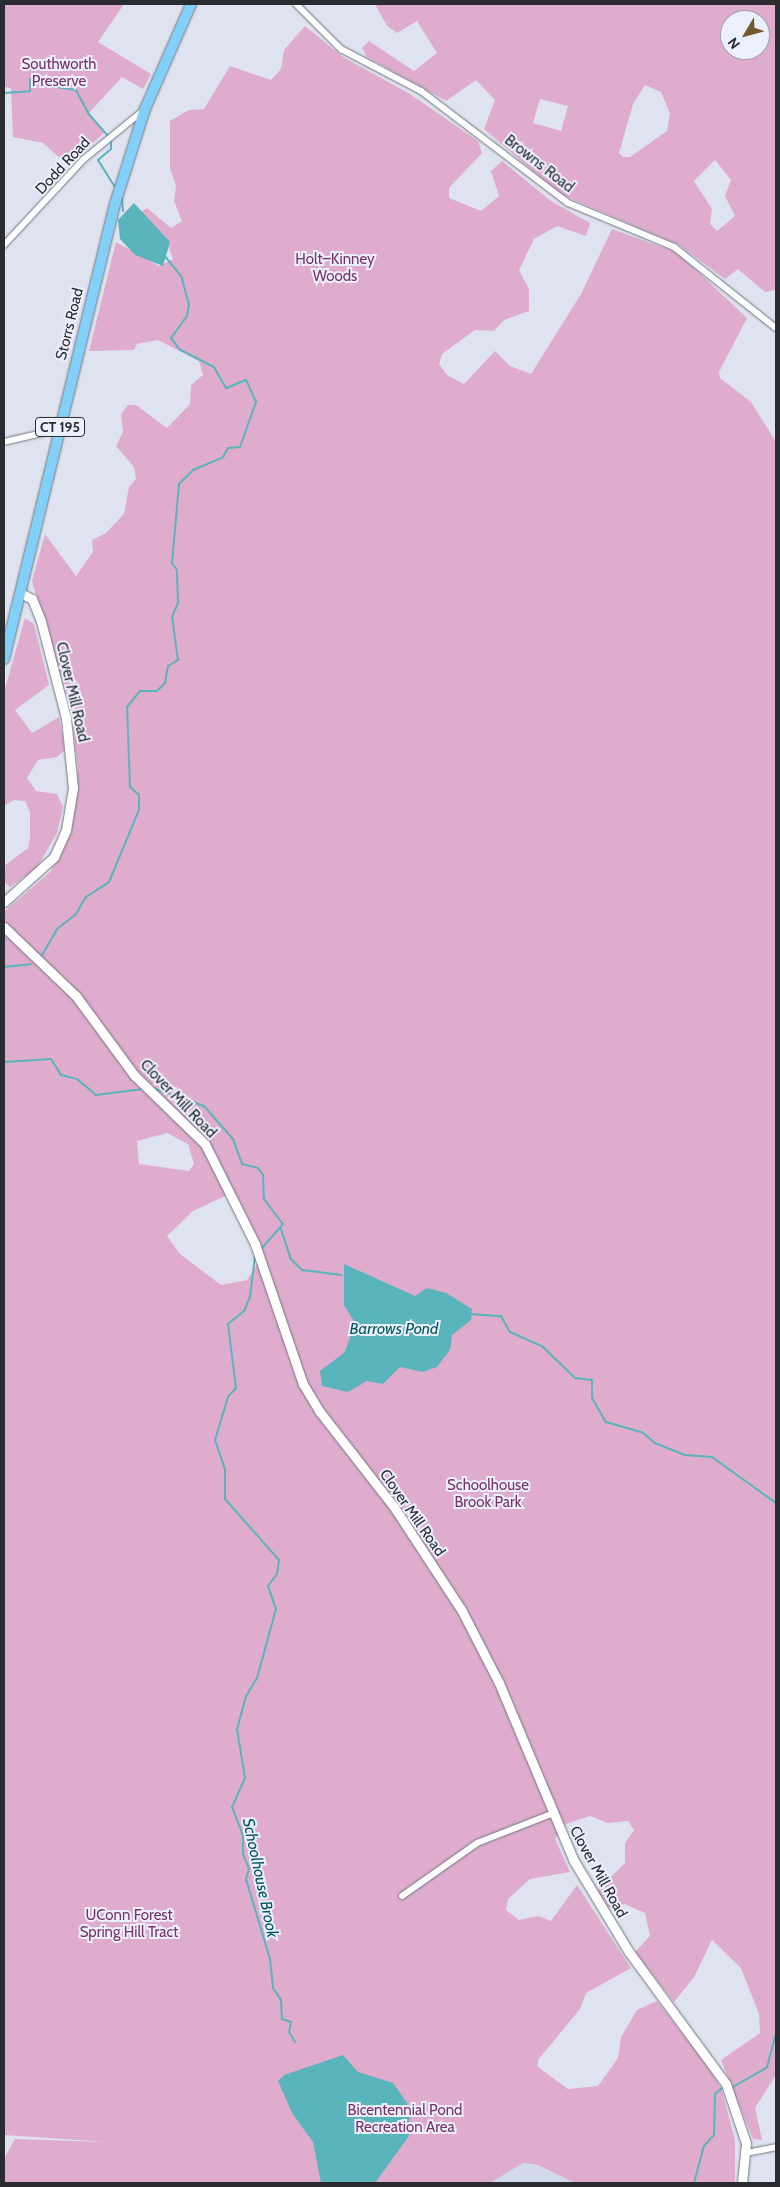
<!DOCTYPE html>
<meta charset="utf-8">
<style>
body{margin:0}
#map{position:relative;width:780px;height:2187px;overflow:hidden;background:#dfe3ef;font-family:Cabin,sans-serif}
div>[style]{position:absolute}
.built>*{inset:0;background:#d2d9ec}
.green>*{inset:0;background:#dfacce}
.water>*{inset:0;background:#59b4bc}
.stream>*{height:2px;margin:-1px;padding:0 1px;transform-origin:1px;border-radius:1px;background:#59b4bc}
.roads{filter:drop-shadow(0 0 1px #717580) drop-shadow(0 0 1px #717580)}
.street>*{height:6px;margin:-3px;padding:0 3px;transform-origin:3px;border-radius:3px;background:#fff}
.secondary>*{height:9px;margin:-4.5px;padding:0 4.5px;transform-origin:4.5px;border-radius:4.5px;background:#fff}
.primary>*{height:10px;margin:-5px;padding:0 5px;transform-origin:5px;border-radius:5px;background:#82d0f7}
span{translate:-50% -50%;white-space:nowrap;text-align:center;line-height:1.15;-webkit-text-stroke:4px #ecf0fc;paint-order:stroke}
.shield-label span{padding:1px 4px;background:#ecf0fc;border:1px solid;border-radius:4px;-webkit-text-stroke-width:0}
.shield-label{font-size:14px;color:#2a2c30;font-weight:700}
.park-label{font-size:15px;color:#793265}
.street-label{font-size:15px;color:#2a2c30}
.water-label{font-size:16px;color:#01575d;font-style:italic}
.frame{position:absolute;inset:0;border:5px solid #2a2c30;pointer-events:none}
.north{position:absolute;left:720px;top:10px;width:50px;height:50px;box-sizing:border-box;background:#ecf0fc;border:1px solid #9ea2aa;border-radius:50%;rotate:233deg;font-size:14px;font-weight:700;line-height:20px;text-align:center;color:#2a2c30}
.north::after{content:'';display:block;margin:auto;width:18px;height:22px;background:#725a2b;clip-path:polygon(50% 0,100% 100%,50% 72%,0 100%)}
</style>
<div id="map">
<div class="built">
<i style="clip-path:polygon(523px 2163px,538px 2165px,575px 2183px,487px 2183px,497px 2173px)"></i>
</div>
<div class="green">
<i style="clip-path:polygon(4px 4px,124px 4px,98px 42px,151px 74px,143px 89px,122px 77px,88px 114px,105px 132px,68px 165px,43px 143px,13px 137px,11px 88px,4px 87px)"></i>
<i style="clip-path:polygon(evenodd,375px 4px,776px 4px,776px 290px,765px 292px,738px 269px,725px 279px,679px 245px,560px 194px,484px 129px,495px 100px,476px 80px,446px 101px,367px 57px,362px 48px,369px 41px,414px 71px,437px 53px,417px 21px,397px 33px,387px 26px,375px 4px,730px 20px,760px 20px,760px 50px,730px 50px,730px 20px,375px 4px,645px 85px,661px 92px,670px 114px,667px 131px,630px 157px,623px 157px,619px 153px,633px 104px,645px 85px,375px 4px,540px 99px,568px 106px,561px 131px,533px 123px,540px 99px,375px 4px,715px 160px,731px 180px,725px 196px,735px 216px,717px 231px,710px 224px,712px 209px,694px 181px,715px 160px)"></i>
<i style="clip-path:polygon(evenodd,305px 26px,343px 57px,410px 94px,478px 141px,482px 153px,449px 188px,449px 198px,481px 211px,499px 196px,491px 171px,502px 161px,551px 201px,590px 223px,586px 236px,557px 226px,534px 239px,519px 270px,529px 289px,529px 311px,504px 320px,494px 331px,475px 330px,442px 354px,439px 364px,447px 375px,464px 384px,495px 351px,510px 366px,531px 374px,581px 294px,612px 229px,678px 253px,747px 318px,719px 372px,720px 378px,751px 402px,776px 442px,776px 2075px,755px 2108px,762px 2140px,753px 2139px,721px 2060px,760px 2033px,759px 2014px,741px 1968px,712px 1940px,694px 1977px,674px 2002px,635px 1952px,650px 1936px,645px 1913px,625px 1904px,607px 1908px,597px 1891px,625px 1863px,625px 1843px,634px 1830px,628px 1821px,608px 1823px,590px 1816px,566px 1824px,555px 1839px,570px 1872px,530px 1879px,508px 1899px,506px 1910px,519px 1920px,538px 1916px,551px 1921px,577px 1885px,631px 1968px,586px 1993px,580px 2009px,538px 2060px,538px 2067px,568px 2089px,598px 2086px,618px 2058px,621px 2037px,637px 2010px,657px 2001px,712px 2071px,722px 2091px,735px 2140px,735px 2183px,575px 2183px,538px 2165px,523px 2163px,490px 2183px,4px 2183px,4px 2159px,15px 2139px,107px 2142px,4px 2135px,4px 912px,50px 872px,60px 857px,74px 811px,78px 768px,72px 716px,32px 581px,45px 534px,76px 576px,93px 552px,92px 540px,106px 533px,124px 514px,129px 487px,136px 479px,134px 467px,116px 446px,123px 432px,121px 414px,128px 405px,136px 405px,167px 428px,190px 404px,191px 385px,203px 375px,199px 361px,158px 340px,137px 344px,134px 350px,89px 351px,116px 242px,159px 266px,173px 259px,166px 239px,141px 212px,147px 208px,171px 228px,182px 221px,174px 201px,176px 186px,170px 168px,170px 121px,189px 110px,204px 109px,230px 66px,271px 80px,281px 69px,284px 50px,305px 26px,167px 1133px,188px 1144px,194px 1164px,189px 1171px,139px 1164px,137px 1141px,167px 1133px,305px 26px,227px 1195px,243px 1212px,263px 1255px,247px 1280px,221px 1285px,180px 1254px,167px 1236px,193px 1211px,227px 1195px)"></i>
<i style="clip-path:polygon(25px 618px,34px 624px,49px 685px,15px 710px,32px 733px,59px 717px,65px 750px,57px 757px,38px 760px,27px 778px,36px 791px,57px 794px,63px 807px,57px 833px,36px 869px,10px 887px,4px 881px,4px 866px,28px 848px,30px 837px,30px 812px,25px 801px,14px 800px,4px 806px,4px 692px)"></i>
</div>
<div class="water">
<i style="clip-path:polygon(134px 203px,170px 242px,163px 266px,135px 255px,120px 239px,118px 220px)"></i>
<i style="clip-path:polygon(344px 1264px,415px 1296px,427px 1288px,446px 1293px,472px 1309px,471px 1320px,452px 1335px,450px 1350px,437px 1367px,423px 1372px,400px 1367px,383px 1384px,367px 1381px,348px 1392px,322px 1386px,320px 1371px,345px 1352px,355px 1323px,344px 1305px)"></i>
<i style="clip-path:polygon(343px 2055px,358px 2072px,393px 2083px,410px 2107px,409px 2136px,375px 2183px,321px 2183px,313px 2142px,292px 2113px,278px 2081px,284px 2075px)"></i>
</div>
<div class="stream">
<i style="left:4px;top:93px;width:26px;rotate:-4deg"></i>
<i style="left:30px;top:91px;width:12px;rotate:-90deg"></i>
<i style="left:30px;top:79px;width:9px;rotate:-6deg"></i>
<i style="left:39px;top:78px;width:9px;rotate:54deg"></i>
<i style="left:44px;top:85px;width:32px;rotate:9deg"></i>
<i style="left:76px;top:90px;width:26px;rotate:62deg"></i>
<i style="left:88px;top:113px;width:30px;rotate:49deg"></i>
<i style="left:111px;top:140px;width:9px;rotate:90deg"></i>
<i style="left:111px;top:149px;width:17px;rotate:140deg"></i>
<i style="left:98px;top:160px;width:31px;rotate:58deg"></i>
<i style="left:122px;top:199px;width:12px;rotate:85deg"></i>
<i style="left:41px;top:957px;width:32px;rotate:-60deg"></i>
<i style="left:57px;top:929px;width:24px;rotate:-38deg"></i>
<i style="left:76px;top:914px;width:20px;rotate:-60deg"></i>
<i style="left:86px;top:897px;width:27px;rotate:-33deg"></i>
<i style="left:109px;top:882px;width:78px;rotate:-67.4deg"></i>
<i style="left:139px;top:810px;width:15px;rotate:-90deg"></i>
<i style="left:139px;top:795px;width:12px;rotate:-138deg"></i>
<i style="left:130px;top:787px;width:80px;rotate:-92.1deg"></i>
<i style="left:127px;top:707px;width:21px;rotate:-51deg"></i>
<i style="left:140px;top:691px;width:17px"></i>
<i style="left:157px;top:691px;width:11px;rotate:-45deg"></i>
<i style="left:165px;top:683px;width:17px;rotate:-80deg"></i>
<i style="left:168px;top:666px;width:12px;rotate:-31deg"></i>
<i style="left:178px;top:660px;width:43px;rotate:-97.9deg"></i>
<i style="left:172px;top:617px;width:15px;rotate:-67deg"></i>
<i style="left:178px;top:603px;width:33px;rotate:-92deg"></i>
<i style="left:177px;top:570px;width:9px;rotate:-126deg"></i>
<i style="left:172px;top:563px;width:79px;rotate:-84.9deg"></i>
<i style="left:179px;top:484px;width:20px;rotate:-45deg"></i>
<i style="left:193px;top:470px;width:33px;rotate:-23deg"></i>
<i style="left:223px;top:457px;width:10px;rotate:-61deg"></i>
<i style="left:228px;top:448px;width:12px;rotate:-5deg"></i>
<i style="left:240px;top:447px;width:48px;rotate:-70.4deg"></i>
<i style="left:256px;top:402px;width:24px;rotate:-114deg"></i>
<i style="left:246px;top:380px;width:22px;rotate:158deg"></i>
<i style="left:226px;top:388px;width:24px;rotate:-120deg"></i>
<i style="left:214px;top:367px;width:38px;rotate:-153deg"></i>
<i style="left:180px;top:350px;width:15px;rotate:-127deg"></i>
<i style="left:171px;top:338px;width:27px;rotate:-54deg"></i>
<i style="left:187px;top:316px;width:11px;rotate:-80deg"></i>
<i style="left:189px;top:305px;width:30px;rotate:-105deg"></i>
<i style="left:181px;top:276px;width:26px;rotate:-129deg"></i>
<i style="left:4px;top:967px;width:27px;rotate:-6deg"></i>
<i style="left:4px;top:1062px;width:47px;rotate:-3.7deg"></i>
<i style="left:51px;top:1059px;width:19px;rotate:58deg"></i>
<i style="left:61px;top:1075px;width:16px;rotate:14deg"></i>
<i style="left:77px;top:1079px;width:25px;rotate:40deg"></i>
<i style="left:96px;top:1095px;width:47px;rotate:-7.3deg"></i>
<i style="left:153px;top:1088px;width:54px;rotate:19.4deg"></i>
<i style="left:204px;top:1106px;width:44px;rotate:48.7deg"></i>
<i style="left:233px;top:1139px;width:27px;rotate:70deg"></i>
<i style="left:242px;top:1164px;width:16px;rotate:14deg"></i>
<i style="left:258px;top:1168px;width:9px;rotate:54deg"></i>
<i style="left:263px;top:1175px;width:24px;rotate:88deg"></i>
<i style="left:264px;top:1199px;width:31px;rotate:53deg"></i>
<i style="left:283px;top:1224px;width:33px;rotate:131deg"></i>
<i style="left:281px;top:1229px;width:32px;rotate:72deg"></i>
<i style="left:291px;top:1259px;width:16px;rotate:45deg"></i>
<i style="left:302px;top:1270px;width:40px;rotate:7.1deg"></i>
<i style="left:255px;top:1256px;width:41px;rotate:97deg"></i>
<i style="left:250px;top:1297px;width:15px;rotate:113deg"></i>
<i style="left:244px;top:1311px;width:21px;rotate:141deg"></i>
<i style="left:228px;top:1324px;width:64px;rotate:82.9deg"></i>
<i style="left:236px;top:1388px;width:12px;rotate:132deg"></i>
<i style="left:228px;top:1397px;width:45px;rotate:106.8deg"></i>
<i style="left:215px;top:1440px;width:31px;rotate:71deg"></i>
<i style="left:225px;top:1469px;width:30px;rotate:90deg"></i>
<i style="left:225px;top:1499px;width:81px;rotate:48.5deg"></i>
<i style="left:279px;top:1560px;width:14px;rotate:98deg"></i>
<i style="left:277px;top:1574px;width:15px;rotate:127deg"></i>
<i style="left:268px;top:1586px;width:24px;rotate:71deg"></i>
<i style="left:276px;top:1609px;width:72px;rotate:105.4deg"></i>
<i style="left:257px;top:1678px;width:21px;rotate:121deg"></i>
<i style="left:246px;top:1696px;width:34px;rotate:105deg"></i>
<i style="left:237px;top:1729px;width:50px;rotate:80.7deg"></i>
<i style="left:245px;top:1778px;width:32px;rotate:114deg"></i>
<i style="left:232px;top:1807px;width:30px;rotate:69deg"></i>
<i style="left:243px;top:1835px;width:19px;rotate:90deg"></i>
<i style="left:243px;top:1854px;width:16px;rotate:68deg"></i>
<i style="left:249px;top:1869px;width:10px;rotate:107deg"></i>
<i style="left:246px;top:1879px;width:84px;rotate:73.3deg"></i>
<i style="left:270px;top:1959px;width:29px;rotate:84deg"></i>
<i style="left:273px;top:1988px;width:14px;rotate:56deg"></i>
<i style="left:281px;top:2000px;width:19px;rotate:87deg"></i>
<i style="left:282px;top:2019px;width:9px;rotate:18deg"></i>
<i style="left:291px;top:2022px;width:10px;rotate:101deg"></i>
<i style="left:289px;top:2032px;width:12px;rotate:59deg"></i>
<i style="left:470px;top:1314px;width:31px;rotate:4deg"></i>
<i style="left:501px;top:1316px;width:18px;rotate:61deg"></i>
<i style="left:510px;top:1332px;width:36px;rotate:24deg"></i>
<i style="left:543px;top:1347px;width:45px;rotate:44.1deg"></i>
<i style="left:575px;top:1378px;width:17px;rotate:7deg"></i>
<i style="left:592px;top:1380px;width:18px;rotate:90deg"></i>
<i style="left:592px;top:1398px;width:28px;rotate:60deg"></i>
<i style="left:606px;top:1422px;width:37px;rotate:16deg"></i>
<i style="left:642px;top:1432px;width:17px;rotate:40deg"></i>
<i style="left:655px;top:1443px;width:32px;rotate:22deg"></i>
<i style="left:685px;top:1455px;width:27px;rotate:4deg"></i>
<i style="left:712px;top:1457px;width:79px;rotate:35.7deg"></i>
<i style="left:733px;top:2087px;width:39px;rotate:-30deg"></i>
<i style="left:767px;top:2067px;width:35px;rotate:-75deg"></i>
<i style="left:694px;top:2183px;width:38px;rotate:-75deg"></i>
<i style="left:704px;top:2146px;width:15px;rotate:-48deg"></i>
<i style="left:714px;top:2135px;width:41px;rotate:-88.6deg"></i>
<i style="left:715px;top:2094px;width:11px;rotate:-41deg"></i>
</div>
<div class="roads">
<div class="street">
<i style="left:296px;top:4px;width:64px;rotate:45deg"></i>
<i style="left:341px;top:49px;width:90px;rotate:27.7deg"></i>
<i style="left:421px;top:91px;width:185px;rotate:37.3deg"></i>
<i style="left:568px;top:203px;width:115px;rotate:22.5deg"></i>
<i style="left:674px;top:247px;width:130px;rotate:38.5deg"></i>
<i style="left:4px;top:245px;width:117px;rotate:-47.1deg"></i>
<i style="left:84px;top:159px;width:79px;rotate:-39.3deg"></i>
<i style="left:4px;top:442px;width:57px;rotate:-13.1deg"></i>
<i style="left:402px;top:1896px;width:92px;rotate:-35.2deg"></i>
<i style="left:477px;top:1843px;width:79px;rotate:-21.4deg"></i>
<i style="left:746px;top:2153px;width:31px;rotate:-11deg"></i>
</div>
<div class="secondary">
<i style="left:4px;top:902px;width:67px;rotate:-42deg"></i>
<i style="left:54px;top:857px;width:30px;rotate:-66deg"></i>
<i style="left:66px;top:830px;width:43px;rotate:-80.5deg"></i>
<i style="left:73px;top:788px;width:70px;rotate:-95.7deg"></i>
<i style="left:66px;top:718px;width:100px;rotate:-104.5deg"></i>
<i style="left:41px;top:621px;width:24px;rotate:-112deg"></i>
<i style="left:32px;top:599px;width:13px;rotate:-153deg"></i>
<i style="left:4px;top:927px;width:100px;rotate:43.8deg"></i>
<i style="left:76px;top:996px;width:98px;rotate:53.7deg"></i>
<i style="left:134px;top:1075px;width:99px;rotate:44.2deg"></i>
<i style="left:205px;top:1144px;width:112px;rotate:63.4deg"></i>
<i style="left:255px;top:1244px;width:148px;rotate:71.1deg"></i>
<i style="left:303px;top:1384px;width:33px;rotate:59deg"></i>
<i style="left:320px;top:1412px;width:120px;rotate:52.1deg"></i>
<i style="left:394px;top:1507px;width:124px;rotate:56.8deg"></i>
<i style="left:462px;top:1611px;width:81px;rotate:62.8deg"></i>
<i style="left:499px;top:1683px;width:193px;rotate:67.2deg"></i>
<i style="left:574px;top:1861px;width:106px;rotate:58.9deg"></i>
<i style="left:629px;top:1952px;width:164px;rotate:53.7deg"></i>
<i style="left:726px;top:2084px;width:62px;rotate:71.3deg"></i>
<i style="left:746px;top:2143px;width:40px;rotate:95.7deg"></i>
</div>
<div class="primary">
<i style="left:4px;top:659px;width:468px;rotate:-76.3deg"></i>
<i style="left:115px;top:204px;width:100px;rotate:-72.5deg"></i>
<i style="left:145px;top:109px;width:115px;rotate:-66.3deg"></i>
</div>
</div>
<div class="shield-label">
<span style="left:60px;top:427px">CT 195</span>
</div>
<div class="park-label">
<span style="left:59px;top:73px">Southworth<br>Preserve</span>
<span style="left:335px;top:268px">Holt–Kinney<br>Woods</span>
<span style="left:488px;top:1494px">Schoolhouse<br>Brook Park</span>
<span style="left:129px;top:1924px">UConn Forest<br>Spring Hill Tract</span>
<span style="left:405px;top:2119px">Bicentennial Pond<br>Recreation Area</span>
</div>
<div class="street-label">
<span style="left:539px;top:164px;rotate:38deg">Browns Road</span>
<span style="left:63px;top:166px;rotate:-47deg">Dodd Road</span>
<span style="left:70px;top:324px;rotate:-76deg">Storrs Road</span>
<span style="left:72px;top:692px;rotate:77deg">Clover Mill Road</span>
<span style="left:178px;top:1099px;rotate:46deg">Clover Mill Road</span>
<span style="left:412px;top:1513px;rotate:55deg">Clover Mill Road</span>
<span style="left:598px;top:1872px;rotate:61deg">Clover Mill Road</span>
</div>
<div class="water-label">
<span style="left:394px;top:1329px">Barrows Pond</span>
<span style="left:260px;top:1878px;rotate:78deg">Schoolhouse Brook</span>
</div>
<div class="frame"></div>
<div class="north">N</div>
</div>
